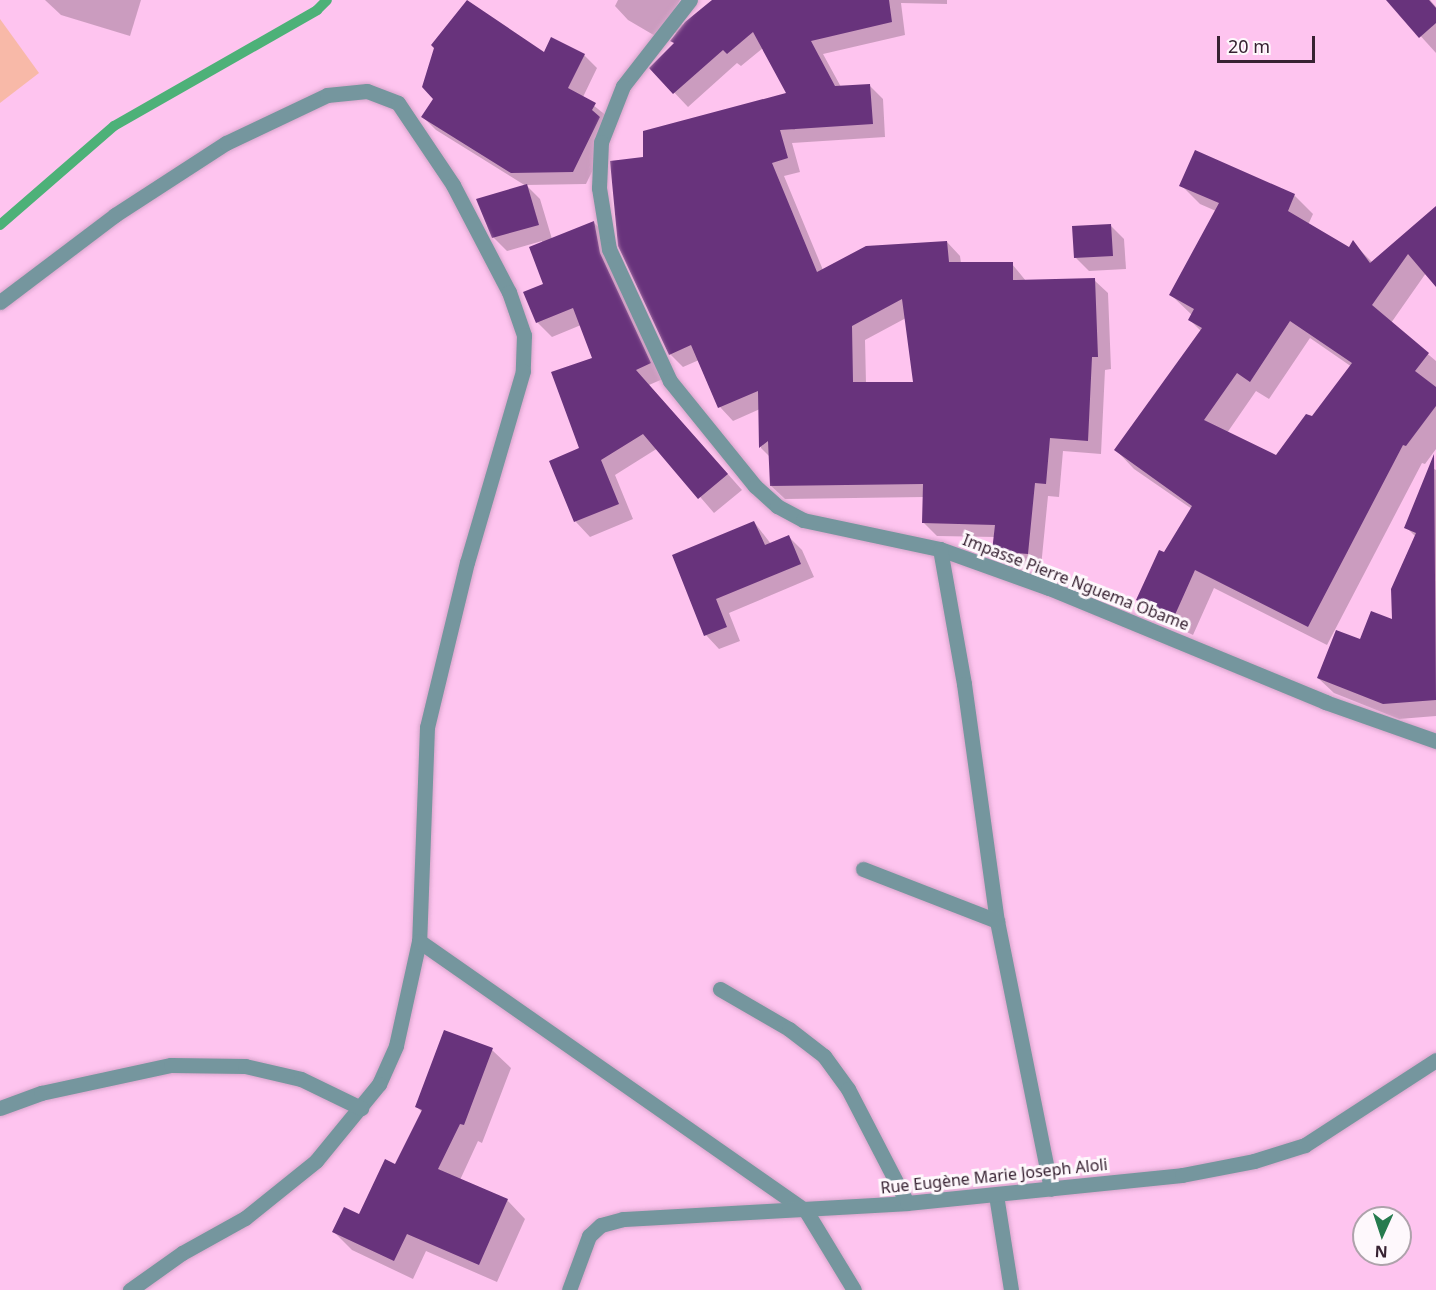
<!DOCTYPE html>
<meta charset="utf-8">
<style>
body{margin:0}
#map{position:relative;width:1436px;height:1290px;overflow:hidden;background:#fec4ef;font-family:"Noto Sans",sans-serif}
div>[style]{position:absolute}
.green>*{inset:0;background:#f8b9a8}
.shadow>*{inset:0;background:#0003}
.stream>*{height:10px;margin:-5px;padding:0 5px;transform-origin:5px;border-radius:5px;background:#4db178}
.building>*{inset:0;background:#68337c}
.roads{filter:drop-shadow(0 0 2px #d6a4c9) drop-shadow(0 0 2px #d6a4c9)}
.minor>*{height:15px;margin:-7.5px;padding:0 7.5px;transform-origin:7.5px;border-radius:7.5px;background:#75969e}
.tertiary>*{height:15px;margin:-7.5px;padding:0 7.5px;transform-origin:7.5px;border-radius:7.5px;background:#75969e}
span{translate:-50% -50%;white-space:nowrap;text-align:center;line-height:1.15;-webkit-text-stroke:6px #fef8fc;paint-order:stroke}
.street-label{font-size:16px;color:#372232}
.north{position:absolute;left:1352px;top:1206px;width:60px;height:60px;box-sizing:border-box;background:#fef8fc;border:2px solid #aea2ab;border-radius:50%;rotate:183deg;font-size:16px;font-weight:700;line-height:24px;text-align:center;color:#372232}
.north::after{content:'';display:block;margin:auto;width:21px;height:27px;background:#267b4e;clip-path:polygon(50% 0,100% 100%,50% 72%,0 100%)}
.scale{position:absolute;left:1217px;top:36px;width:98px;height:27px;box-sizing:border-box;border:3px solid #372232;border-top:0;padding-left:8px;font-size:18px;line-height:21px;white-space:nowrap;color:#372232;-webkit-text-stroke:4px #fef8fc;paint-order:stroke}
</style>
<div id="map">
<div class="green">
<i style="clip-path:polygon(0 19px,39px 73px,0 103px)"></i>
</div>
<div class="shadow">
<i style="clip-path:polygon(45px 0,141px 0,130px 36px,61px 15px)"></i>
<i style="clip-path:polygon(evenodd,618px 0,680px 0,672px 13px,684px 26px,714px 0,947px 0,947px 4px,901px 3px,905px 35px,823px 54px,841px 87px,870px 86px,883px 99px,885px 137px,792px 143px,800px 172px,784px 176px,823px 270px,947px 242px,960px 256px,961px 263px,1012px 264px,1026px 281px,1094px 280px,1108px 293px,1111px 369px,1105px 370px,1101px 454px,1063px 451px,1059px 497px,1048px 496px,1041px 567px,1007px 564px,994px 550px,995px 537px,937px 536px,923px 522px,924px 497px,785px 499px,771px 486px,770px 457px,761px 448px,760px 409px,733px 421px,720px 407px,699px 360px,683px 367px,670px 354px,645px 158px,788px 94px,763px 48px,741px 66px,737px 63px,688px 107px,651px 68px,676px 44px,677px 34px,664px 26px,657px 37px,628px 20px,615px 6px,618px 0,906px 318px,914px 384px,866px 383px,865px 340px,906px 318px)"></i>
<i style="clip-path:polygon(1388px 0,1430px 0,1436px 7px,1436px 53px)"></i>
<i style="clip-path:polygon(544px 54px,584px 55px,597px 68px,583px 97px,608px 117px,612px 131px,586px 184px,526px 185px,540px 199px,552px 239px,594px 223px,609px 237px,665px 378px,649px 385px,742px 490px,714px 513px,658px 448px,615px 475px,633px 519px,590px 537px,576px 522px,551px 461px,581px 449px,594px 359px,581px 325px,552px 337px,537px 322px,545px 285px,542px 241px,507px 251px,493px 237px,526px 186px,436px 130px,423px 117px)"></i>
<i style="clip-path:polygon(evenodd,1181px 185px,1294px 195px,1313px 214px,1308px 225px,1349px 249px,1353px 243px,1373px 263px,1436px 208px,1436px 284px,1426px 273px,1391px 323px,1436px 361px,1436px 449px,1425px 464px,1422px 463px,1327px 645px,1214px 588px,1193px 635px,1157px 618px,1138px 600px,1192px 509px,1134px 469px,1116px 450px,1201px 331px,1189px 319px,1192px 315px,1171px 295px,1216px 211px,1200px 204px,1181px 185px,1310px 338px,1352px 367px,1312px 418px,1276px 457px,1227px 433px,1256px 391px,1269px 399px,1310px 338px)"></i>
<i style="clip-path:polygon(1110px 225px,1124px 239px,1126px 269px,1089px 271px,1075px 257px)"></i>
<i style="clip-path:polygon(1430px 467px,1436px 470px,1436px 716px,1399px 719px,1334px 693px,1318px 678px,1360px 641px,1394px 621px,1416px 537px,1406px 527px)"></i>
<i style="clip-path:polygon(754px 522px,771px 544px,789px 537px,802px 550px,814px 577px,729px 613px,740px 641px,719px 649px,706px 635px,674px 556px)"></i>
<i style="clip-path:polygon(492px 1050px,511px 1068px,482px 1143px,478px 1141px,460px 1180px,507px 1200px,525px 1219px,497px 1282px,426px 1251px,413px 1279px,352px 1250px,334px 1232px,359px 1216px,396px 1166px,422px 1112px,417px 1107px)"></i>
</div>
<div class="stream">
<i style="left:0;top:225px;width:151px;rotate:-41deg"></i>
<i style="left:114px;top:126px;width:234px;rotate:-29.7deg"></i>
<i style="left:317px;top:10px;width:14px;rotate:-45deg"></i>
</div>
<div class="building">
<i style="clip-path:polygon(467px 0,544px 52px,551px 37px,585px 54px,568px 88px,596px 103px,592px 110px,600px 117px,573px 172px,511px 173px,421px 117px,433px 99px,422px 87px,434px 48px,431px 45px)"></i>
<i style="clip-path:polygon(evenodd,712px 0,889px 0,892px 22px,811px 41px,835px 86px,870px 84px,873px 124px,780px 130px,788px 158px,772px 163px,817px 272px,866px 246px,947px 241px,949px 262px,1013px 262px,1013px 280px,1095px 278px,1098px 357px,1092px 357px,1088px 441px,1050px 438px,1046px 484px,1035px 483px,1028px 554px,992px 551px,995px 525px,922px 523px,923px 484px,770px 486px,768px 441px,759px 448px,758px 391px,718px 408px,691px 345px,669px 355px,618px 246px,610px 161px,643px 157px,643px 131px,786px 93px,753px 32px,727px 54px,723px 50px,673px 94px,649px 68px,674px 43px,670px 41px,685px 22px,712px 0,902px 299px,913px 382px,853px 382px,852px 326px,902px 299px)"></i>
<i style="clip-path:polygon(1386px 0,1429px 0,1436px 8px,1436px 23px,1419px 38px)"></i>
<i style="clip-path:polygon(evenodd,1195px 150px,1295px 194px,1288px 211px,1349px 247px,1353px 240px,1370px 263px,1436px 206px,1436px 287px,1408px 254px,1372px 305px,1429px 353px,1415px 371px,1436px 387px,1436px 406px,1406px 446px,1403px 445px,1308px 627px,1195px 570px,1174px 617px,1136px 600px,1159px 550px,1164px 552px,1192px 506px,1114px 450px,1202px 328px,1188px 320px,1194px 309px,1169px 295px,1219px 203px,1179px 186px,1195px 150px,1290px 321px,1352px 363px,1312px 416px,1306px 414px,1276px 455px,1204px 420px,1237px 373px,1250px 382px,1290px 321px)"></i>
<i style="clip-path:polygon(527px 184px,539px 225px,492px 238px,476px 199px)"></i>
<i style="clip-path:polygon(594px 221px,600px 253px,651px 363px,636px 370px,728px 474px,698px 499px,643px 434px,601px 460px,619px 504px,574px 522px,549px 461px,579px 448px,551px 372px,592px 358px,573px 308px,536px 323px,523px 292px,543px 284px,529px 247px)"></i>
<i style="clip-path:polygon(1111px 224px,1113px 256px,1074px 258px,1072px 226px)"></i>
<i style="clip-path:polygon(1434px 454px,1436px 700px,1383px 704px,1317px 678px,1336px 630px,1360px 639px,1371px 611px,1392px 619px,1391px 589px,1416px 533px,1404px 528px)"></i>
<i style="clip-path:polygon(754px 521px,765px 545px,789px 535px,801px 564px,716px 599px,727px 627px,704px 636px,672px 555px)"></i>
<i style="clip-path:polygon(444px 1030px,493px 1048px,464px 1125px,460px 1124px,438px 1169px,508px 1199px,479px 1265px,407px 1234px,394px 1261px,332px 1232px,344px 1207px,359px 1214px,385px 1159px,395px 1164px,422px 1110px,415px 1107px)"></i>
</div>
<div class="roads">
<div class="minor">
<i style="left:690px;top:0;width:109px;rotate:127.9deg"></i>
<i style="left:623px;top:86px;width:60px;rotate:111.4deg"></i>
<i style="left:601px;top:142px;width:46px;rotate:92.5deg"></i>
<i style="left:599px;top:188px;width:62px;rotate:80.7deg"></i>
<i style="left:609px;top:249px;width:145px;rotate:65.2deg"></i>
<i style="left:670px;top:381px;width:135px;rotate:51deg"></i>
<i style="left:755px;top:486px;width:30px;rotate:42deg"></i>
<i style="left:777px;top:506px;width:30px;rotate:28deg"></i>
<i style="left:803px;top:520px;width:140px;rotate:12deg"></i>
<i style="left:940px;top:549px;width:116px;rotate:19.7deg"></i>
<i style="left:1049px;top:588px;width:299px;rotate:22.4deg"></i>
<i style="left:1325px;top:702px;width:118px;rotate:19.4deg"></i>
<i style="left:0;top:302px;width:144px;rotate:-37.1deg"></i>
<i style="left:115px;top:215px;width:132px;rotate:-33deg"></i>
<i style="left:226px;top:143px;width:112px;rotate:-25.4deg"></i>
<i style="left:327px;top:95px;width:40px;rotate:-5.7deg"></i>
<i style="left:367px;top:91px;width:33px;rotate:21deg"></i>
<i style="left:398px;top:103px;width:99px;rotate:56.1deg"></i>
<i style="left:453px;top:185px;width:121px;rotate:62.4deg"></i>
<i style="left:509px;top:292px;width:46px;rotate:70.8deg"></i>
<i style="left:524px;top:335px;width:36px;rotate:92deg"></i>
<i style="left:523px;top:371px;width:199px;rotate:106.3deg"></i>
<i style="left:467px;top:562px;width:170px;rotate:103.6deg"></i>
<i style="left:427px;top:727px;width:214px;rotate:92.1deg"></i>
<i style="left:419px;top:941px;width:107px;rotate:102.4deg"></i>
<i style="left:396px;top:1046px;width:42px;rotate:114.1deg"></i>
<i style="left:379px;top:1084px;width:99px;rotate:129.3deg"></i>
<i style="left:316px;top:1161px;width:91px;rotate:141.2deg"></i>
<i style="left:245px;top:1218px;width:72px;rotate:150.9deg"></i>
<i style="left:182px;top:1253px;width:64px;rotate:144.6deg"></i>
<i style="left:940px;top:549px;width:137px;rotate:79.9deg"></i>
<i style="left:964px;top:684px;width:239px;rotate:82.1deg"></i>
<i style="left:997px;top:921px;width:273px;rotate:78.6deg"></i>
<i style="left:863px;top:869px;width:144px;rotate:21.2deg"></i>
<i style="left:419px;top:941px;width:472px;rotate:34.9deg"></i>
<i style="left:806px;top:1211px;width:92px;rotate:58.7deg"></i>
<i style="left:720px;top:989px;width:80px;rotate:30.1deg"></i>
<i style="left:789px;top:1029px;width:44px;rotate:37.6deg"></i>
<i style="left:824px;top:1056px;width:41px;rotate:54deg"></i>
<i style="left:848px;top:1089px;width:128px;rotate:62.6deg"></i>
<i style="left:0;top:1108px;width:44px;rotate:-20.1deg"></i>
<i style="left:41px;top:1093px;width:133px;rotate:-12.2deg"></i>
<i style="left:171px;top:1065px;width:74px;rotate:0.8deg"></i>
<i style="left:245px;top:1066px;width:57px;rotate:13.1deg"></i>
<i style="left:301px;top:1079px;width:67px;rotate:25.8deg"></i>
<i style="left:996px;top:1195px;width:96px;rotate:81deg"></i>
</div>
<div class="tertiary">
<i style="left:569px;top:1290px;width:58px;rotate:-69.7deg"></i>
<i style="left:589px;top:1236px;width:16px;rotate:-43deg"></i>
<i style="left:601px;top:1225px;width:23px;rotate:-15deg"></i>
<i style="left:623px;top:1219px;width:284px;rotate:-3.2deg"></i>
<i style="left:907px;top:1203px;width:276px;rotate:-5.8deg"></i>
<i style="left:1182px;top:1175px;width:73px;rotate:-11deg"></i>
<i style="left:1254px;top:1161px;width:53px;rotate:-17.4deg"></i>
<i style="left:1305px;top:1145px;width:156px;rotate:-33deg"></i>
</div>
</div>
<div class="street-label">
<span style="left:1076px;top:582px;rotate:21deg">Impasse Pierre Nguema Obame</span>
<span style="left:994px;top:1176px;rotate:-6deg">Rue Eugène Marie Joseph Aloli</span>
</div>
<div class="north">N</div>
<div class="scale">20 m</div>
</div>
